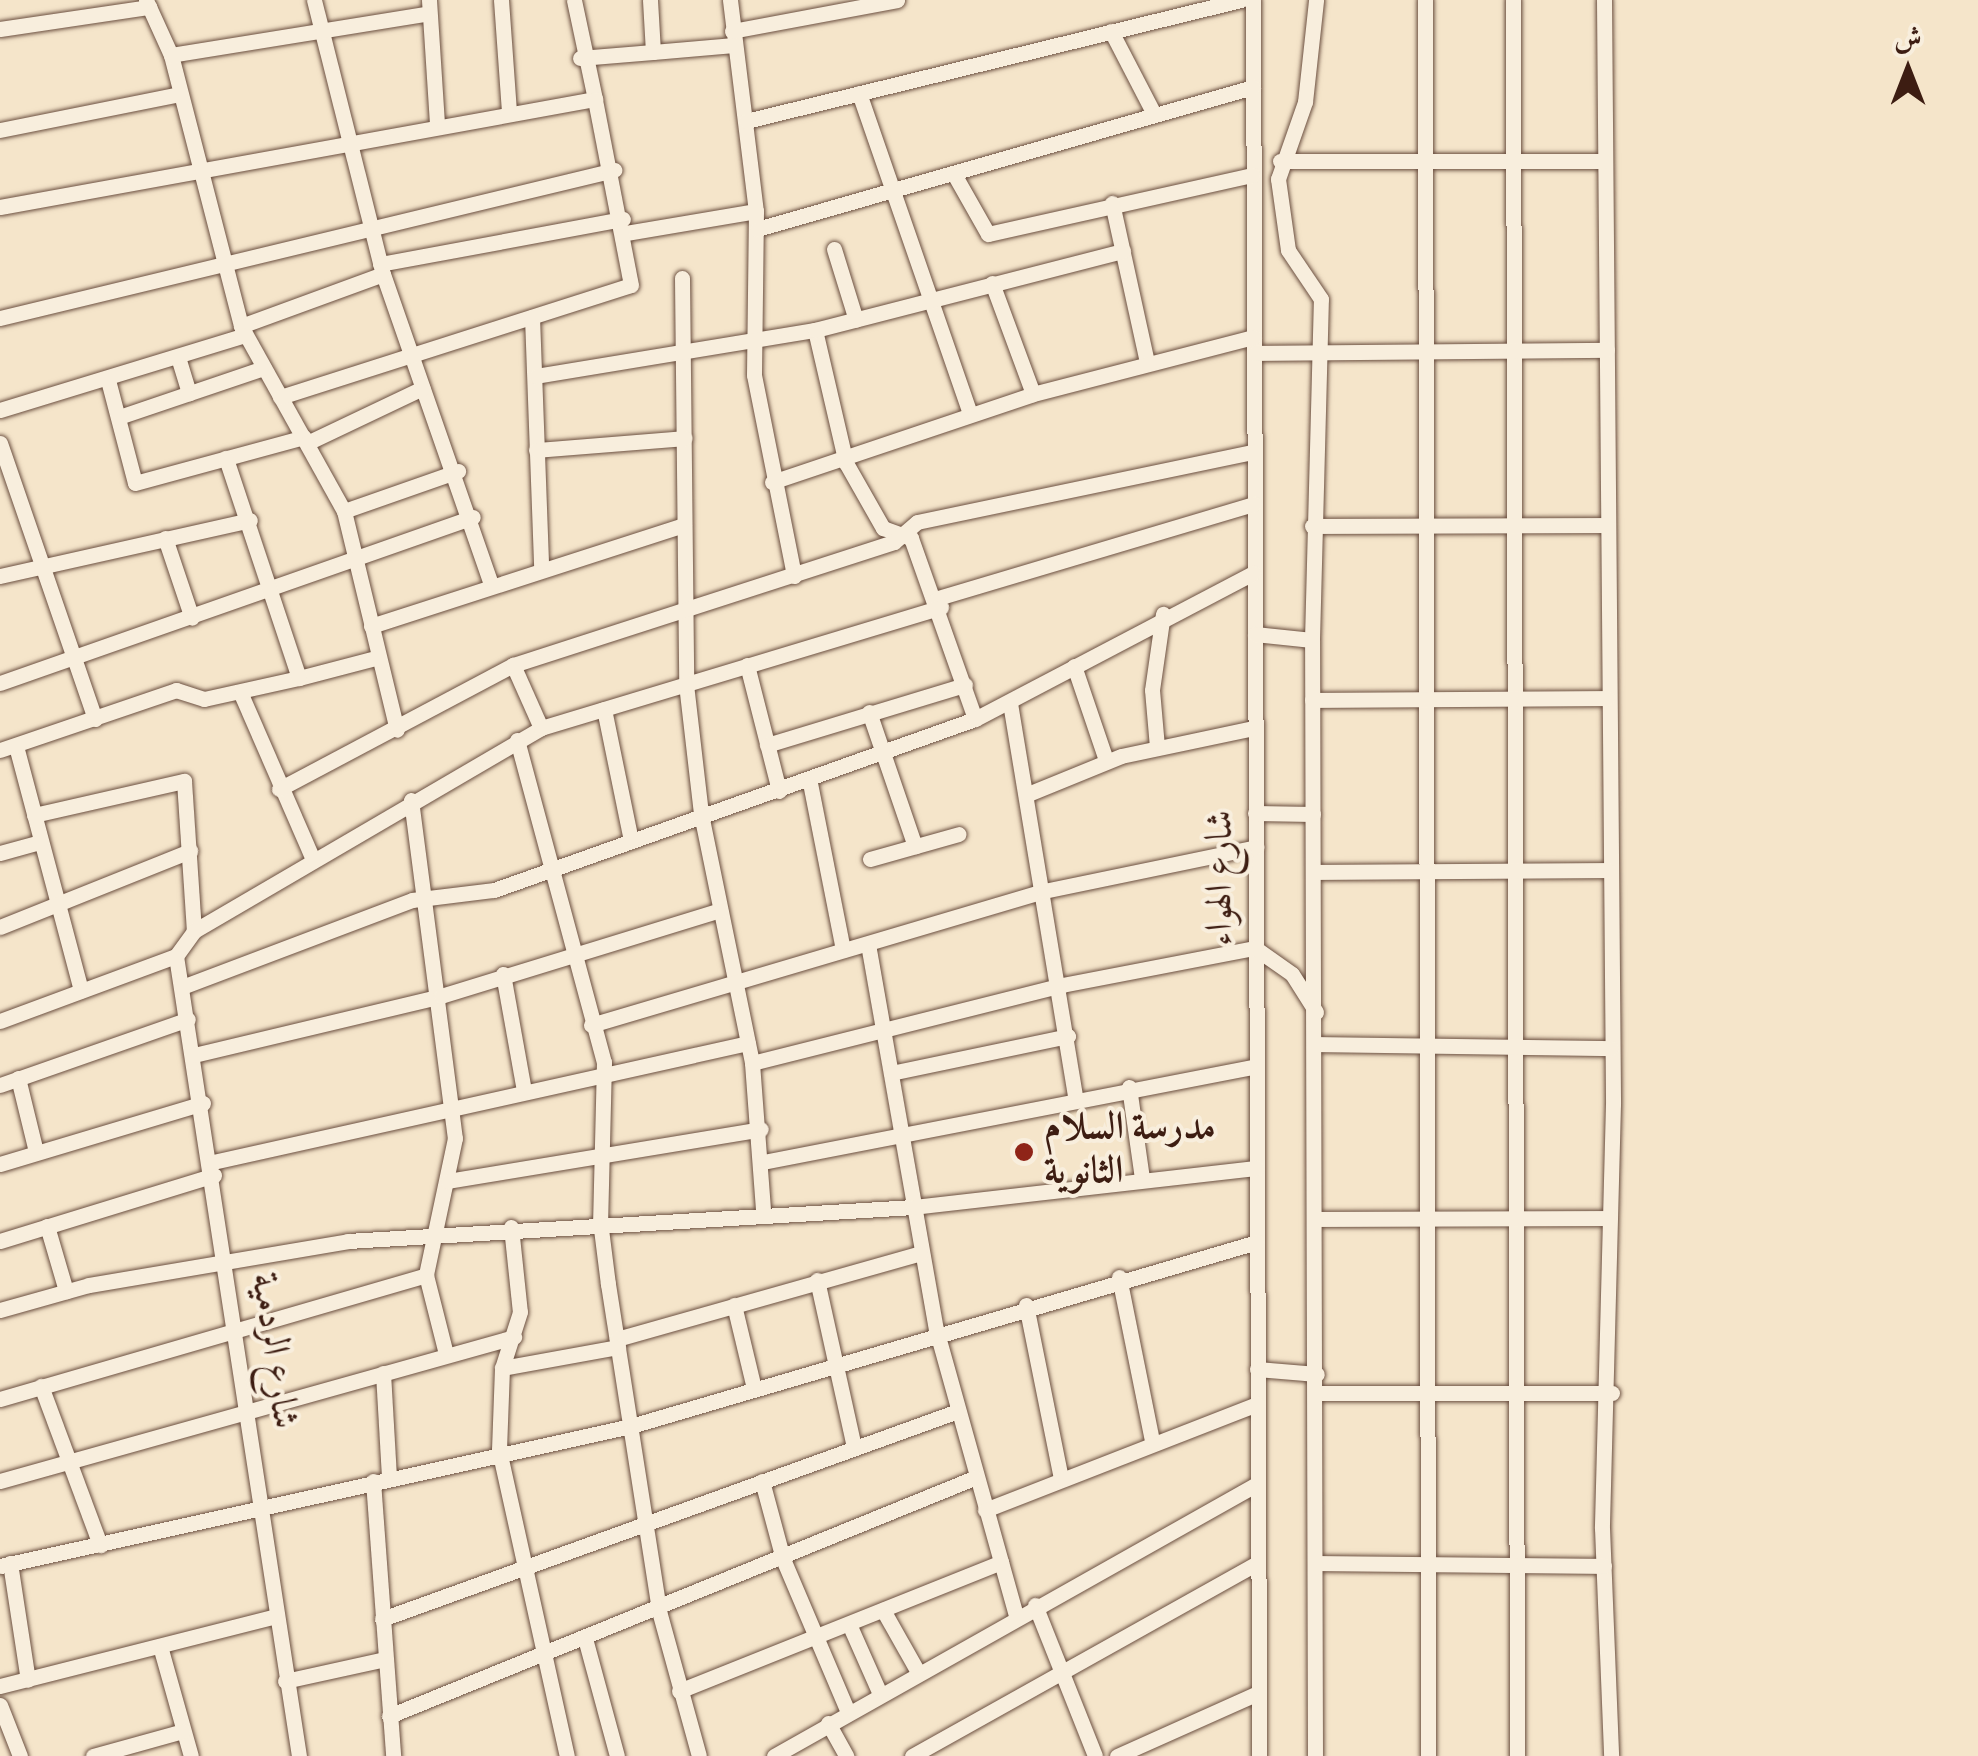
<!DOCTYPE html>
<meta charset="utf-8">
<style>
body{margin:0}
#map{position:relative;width:1978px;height:1756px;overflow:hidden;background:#f5e5ca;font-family:"Sorts Mill Goudy",Amiri,serif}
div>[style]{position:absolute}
.roads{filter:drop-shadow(0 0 2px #6b4f40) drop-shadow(0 0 2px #6b4f40)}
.minor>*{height:15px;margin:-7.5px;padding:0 7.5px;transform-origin:7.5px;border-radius:7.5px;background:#f8eedd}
.dots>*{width:28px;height:28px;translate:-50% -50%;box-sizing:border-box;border:5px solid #f8eedd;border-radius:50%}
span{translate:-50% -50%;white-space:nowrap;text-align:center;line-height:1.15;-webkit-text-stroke:8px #f8eedd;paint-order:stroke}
.street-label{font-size:38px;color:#3d1d12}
.poi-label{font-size:38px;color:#3d1d12;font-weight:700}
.left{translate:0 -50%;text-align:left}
.north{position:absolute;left:1858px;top:20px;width:100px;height:100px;-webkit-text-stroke:8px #f8eedd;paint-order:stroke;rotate:0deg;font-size:28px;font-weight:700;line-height:40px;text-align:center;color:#3d1d12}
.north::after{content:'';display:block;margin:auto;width:35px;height:45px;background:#3d1d12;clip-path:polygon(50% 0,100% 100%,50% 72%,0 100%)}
</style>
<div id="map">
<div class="roads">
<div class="minor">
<i style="left:146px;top:0;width:60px;rotate:65.6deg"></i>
<i style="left:171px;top:55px;width:280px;rotate:75.5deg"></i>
<i style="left:241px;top:326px;width:212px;rotate:60.9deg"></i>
<i style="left:344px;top:511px;width:225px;rotate:76.4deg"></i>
<i style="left:314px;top:0;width:283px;rotate:75.9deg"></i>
<i style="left:383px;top:274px;width:328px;rotate:70.8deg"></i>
<i style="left:429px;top:0;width:124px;rotate:86.3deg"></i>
<i style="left:501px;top:0;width:112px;rotate:85.9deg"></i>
<i style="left:730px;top:0;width:213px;rotate:83deg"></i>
<i style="left:756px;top:211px;width:164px;rotate:90.7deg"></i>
<i style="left:754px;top:375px;width:205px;rotate:78.7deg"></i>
<i style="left:1253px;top:0;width:1756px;rotate:89.8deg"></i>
<i style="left:1425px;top:0;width:1756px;rotate:89.9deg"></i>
<i style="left:1513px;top:0;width:1756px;rotate:89.87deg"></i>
<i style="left:1604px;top:0;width:1104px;rotate:89.53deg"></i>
<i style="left:1613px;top:1104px;width:424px;rotate:91.5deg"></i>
<i style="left:1602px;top:1528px;width:228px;rotate:87.7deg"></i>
<i style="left:0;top:29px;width:151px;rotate:-8.4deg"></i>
<i style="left:732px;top:31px;width:168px;rotate:-10.6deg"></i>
<i style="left:1111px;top:31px;width:93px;rotate:62.6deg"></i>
<i style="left:653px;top:52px;width:81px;rotate:-4.9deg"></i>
<i style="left:171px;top:55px;width:261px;rotate:-9.2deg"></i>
<i style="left:580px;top:58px;width:73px;rotate:-4.7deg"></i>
<i style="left:653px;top:52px;width:52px;rotate:-93.3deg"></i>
<i style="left:859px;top:93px;width:339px;rotate:70.9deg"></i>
<i style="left:746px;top:121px;width:510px;rotate:-13.74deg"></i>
<i style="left:0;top:130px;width:184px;rotate:-11.3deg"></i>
<i style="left:1280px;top:161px;width:324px"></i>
<i style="left:954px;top:174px;width:69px;rotate:60.5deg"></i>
<i style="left:988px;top:234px;width:271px;rotate:-12.6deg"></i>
<i style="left:1112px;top:203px;width:163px;rotate:77.6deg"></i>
<i style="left:0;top:207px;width:605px;rotate:-10.29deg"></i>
<i style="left:595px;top:99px;width:101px;rotate:-102deg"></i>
<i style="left:757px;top:229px;width:516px;rotate:-15.98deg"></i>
<i style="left:626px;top:233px;width:132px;rotate:-9.6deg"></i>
<i style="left:834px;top:249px;width:74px;rotate:72.8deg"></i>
<i style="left:380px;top:264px;width:247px;rotate:-10.5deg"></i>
<i style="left:682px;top:278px;width:406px;rotate:89.4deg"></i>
<i style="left:686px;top:684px;width:131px;rotate:83.4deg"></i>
<i style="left:701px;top:814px;width:254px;rotate:78.4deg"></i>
<i style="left:752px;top:1063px;width:148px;rotate:85.7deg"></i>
<i style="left:992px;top:283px;width:118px;rotate:69.7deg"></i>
<i style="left:532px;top:317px;width:249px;rotate:87.9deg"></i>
<i style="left:0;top:318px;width:632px;rotate:-13.55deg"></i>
<i style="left:241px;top:326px;width:151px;rotate:-20.1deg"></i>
<i style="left:815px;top:330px;width:137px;rotate:76.9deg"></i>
<i style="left:846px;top:463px;width:75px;rotate:60.4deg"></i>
<i style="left:883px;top:528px;width:30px;rotate:20deg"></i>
<i style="left:911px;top:538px;width:192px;rotate:70.5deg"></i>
<i style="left:1255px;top:353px;width:352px;rotate:-0.5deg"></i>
<i style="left:178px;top:357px;width:38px;rotate:73deg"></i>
<i style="left:536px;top:376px;width:283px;rotate:-9.4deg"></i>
<i style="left:815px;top:330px;width:318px;rotate:-14.4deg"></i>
<i style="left:108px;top:380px;width:106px;rotate:75.3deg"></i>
<i style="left:135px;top:483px;width:175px;rotate:-15.2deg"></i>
<i style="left:280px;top:397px;width:368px;rotate:-17.7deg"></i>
<i style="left:631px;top:285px;width:189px;rotate:-101deg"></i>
<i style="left:0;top:410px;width:256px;rotate:-17deg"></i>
<i style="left:119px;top:417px;width:153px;rotate:-18.7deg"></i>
<i style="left:0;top:443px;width:292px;rotate:71deg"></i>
<i style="left:307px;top:443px;width:128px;rotate:-25.4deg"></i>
<i style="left:536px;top:450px;width:149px;rotate:-4.6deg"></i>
<i style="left:772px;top:482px;width:275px;rotate:-18.6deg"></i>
<i style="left:1033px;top:394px;width:228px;rotate:-14.5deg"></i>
<i style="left:344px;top:511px;width:121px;rotate:-19.3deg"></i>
<i style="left:1312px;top:526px;width:295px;rotate:-0.2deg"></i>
<i style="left:165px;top:538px;width:84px;rotate:71.4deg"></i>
<i style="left:0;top:576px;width:256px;rotate:-12.6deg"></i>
<i style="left:938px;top:598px;width:330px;rotate:-16.6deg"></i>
<i style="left:371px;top:626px;width:329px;rotate:-17.9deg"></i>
<i style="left:1255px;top:634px;width:57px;rotate:6deg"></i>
<i style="left:513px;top:665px;width:69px;rotate:66deg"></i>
<i style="left:747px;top:665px;width:130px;rotate:75.7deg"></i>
<i style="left:1074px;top:666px;width:99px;rotate:71.2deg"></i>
<i style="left:299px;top:678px;width:80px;rotate:-14.6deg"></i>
<i style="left:0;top:683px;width:501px;rotate:-19.34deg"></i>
<i style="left:241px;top:694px;width:178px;rotate:66.5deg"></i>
<i style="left:1312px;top:700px;width:295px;rotate:-0.4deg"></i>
<i style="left:1010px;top:703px;width:399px;rotate:80.6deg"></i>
<i style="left:604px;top:709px;width:135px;rotate:78.4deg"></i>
<i style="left:869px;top:712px;width:142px;rotate:71.1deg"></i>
<i style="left:517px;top:740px;width:334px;rotate:74.9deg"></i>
<i style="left:604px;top:1062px;width:159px;rotate:91.4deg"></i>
<i style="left:600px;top:1221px;width:64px;rotate:82.8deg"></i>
<i style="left:608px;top:1284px;width:331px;rotate:81.1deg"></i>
<i style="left:659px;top:1611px;width:150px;rotate:74.6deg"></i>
<i style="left:767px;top:745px;width:207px;rotate:-16.9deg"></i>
<i style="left:16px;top:746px;width:253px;rotate:75.1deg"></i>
<i style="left:1157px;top:747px;width:57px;rotate:-95deg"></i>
<i style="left:1152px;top:690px;width:77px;rotate:-81.8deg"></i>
<i style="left:0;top:750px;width:186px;rotate:-18.8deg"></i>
<i style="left:176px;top:690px;width:29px;rotate:18deg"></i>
<i style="left:204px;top:699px;width:97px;rotate:-12.5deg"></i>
<i style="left:299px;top:678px;width:232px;rotate:-108.4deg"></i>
<i style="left:810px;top:783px;width:170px;rotate:78.8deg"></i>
<i style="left:279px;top:789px;width:265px;rotate:-27.9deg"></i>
<i style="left:513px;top:665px;width:400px;rotate:-17.9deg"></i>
<i style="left:894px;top:542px;width:30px;rotate:-41deg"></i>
<i style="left:917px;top:522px;width:343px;rotate:-11.8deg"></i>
<i style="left:1028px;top:794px;width:100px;rotate:-22.2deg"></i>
<i style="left:1121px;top:756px;width:136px;rotate:-11.9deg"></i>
<i style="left:411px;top:800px;width:341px;rotate:82.6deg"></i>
<i style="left:455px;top:1138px;width:140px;rotate:102deg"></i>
<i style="left:426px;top:1275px;width:81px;rotate:75.8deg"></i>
<i style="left:1255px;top:813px;width:58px;rotate:1deg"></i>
<i style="left:34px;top:815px;width:154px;rotate:-12.8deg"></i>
<i style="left:184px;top:781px;width:150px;rotate:86.2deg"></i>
<i style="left:0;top:853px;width:41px;rotate:-15.4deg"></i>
<i style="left:870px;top:859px;width:92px;rotate:-15.7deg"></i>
<i style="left:1314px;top:872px;width:293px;rotate:-0.4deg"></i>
<i style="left:0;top:927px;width:205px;rotate:-21.8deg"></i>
<i style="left:868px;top:944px;width:391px;rotate:80deg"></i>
<i style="left:936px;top:1329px;width:297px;rotate:74.4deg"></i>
<i style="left:176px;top:956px;width:809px;rotate:81.26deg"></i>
<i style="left:503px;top:974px;width:119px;rotate:79.8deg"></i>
<i style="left:182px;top:987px;width:246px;rotate:-20.7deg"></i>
<i style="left:412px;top:900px;width:83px;rotate:-7deg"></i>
<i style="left:494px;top:890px;width:510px;rotate:-19.57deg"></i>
<i style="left:975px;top:719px;width:314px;rotate:-27.7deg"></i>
<i style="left:0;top:1021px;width:188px;rotate:-20.3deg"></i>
<i style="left:176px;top:956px;width:31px;rotate:-54deg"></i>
<i style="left:194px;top:931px;width:402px;rotate:-30.3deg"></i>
<i style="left:541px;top:728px;width:418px;rotate:-16.8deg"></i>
<i style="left:591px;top:1025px;width:472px;rotate:-16.5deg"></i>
<i style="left:1044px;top:891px;width:217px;rotate:-11.7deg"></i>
<i style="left:1319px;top:1044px;width:292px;rotate:0.8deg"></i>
<i style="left:194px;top:1055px;width:254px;rotate:-13.4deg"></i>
<i style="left:441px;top:996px;width:292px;rotate:-17.1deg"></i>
<i style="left:752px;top:1063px;width:320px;rotate:-14.1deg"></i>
<i style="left:1062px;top:985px;width:197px;rotate:-10.9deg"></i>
<i style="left:1255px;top:948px;width:45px;rotate:35.1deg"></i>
<i style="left:1292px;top:974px;width:45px;rotate:57.7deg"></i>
<i style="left:891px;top:1073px;width:181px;rotate:-11.8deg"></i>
<i style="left:18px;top:1078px;width:76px;rotate:76.3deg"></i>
<i style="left:0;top:1085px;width:199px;rotate:-19.3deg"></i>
<i style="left:1129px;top:1087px;width:92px;rotate:81.9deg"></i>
<i style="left:213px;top:1162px;width:548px;rotate:-12.54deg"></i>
<i style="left:763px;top:1162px;width:503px;rotate:-11deg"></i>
<i style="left:0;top:1164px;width:212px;rotate:-16.7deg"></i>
<i style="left:448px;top:1181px;width:317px;rotate:-9.4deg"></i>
<i style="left:1316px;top:1219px;width:293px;rotate:-0.2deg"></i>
<i style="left:47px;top:1226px;width:68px;rotate:73.7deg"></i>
<i style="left:511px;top:1227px;width:85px;rotate:84deg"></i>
<i style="left:520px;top:1312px;width:59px;rotate:107.8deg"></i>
<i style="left:502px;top:1368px;width:82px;rotate:92.1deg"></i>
<i style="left:499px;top:1450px;width:313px;rotate:77.5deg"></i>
<i style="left:0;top:1241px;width:224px;rotate:-17.1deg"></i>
<i style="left:1119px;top:1277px;width:166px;rotate:78.6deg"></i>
<i style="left:817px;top:1280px;width:171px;rotate:77.5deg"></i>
<i style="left:734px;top:1305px;width:85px;rotate:76.5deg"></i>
<i style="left:1026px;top:1305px;width:177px;rotate:78.6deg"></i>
<i style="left:0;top:1310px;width:92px;rotate:-15.7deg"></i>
<i style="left:89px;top:1285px;width:263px;rotate:-9.6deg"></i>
<i style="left:348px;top:1241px;width:566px;rotate:-3.44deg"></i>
<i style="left:913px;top:1207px;width:346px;rotate:-6.5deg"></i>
<i style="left:617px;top:1339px;width:315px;rotate:-15.8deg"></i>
<i style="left:502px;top:1368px;width:118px;rotate:-10.3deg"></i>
<i style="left:1257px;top:1369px;width:60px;rotate:4.8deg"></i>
<i style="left:383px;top:1373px;width:105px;rotate:86.7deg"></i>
<i style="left:41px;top:1386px;width:170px;rotate:69.6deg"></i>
<i style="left:1317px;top:1393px;width:295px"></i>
<i style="left:0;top:1399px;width:444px;rotate:-16.2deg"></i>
<i style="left:0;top:1481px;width:534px;rotate:-15.65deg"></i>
<i style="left:373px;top:1481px;width:276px;rotate:85.8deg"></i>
<i style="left:762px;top:1481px;width:81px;rotate:74.9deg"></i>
<i style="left:783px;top:1559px;width:166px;rotate:67deg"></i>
<i style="left:985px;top:1510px;width:292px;rotate:-21.3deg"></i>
<i style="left:10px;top:1563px;width:118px;rotate:81.3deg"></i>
<i style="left:1320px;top:1563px;width:284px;rotate:0.6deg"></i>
<i style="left:0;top:1566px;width:646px;rotate:-12.51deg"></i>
<i style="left:631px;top:1426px;width:652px;rotate:-16.38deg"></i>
<i style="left:1035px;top:1605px;width:162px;rotate:68.3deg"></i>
<i style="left:883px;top:1610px;width:71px;rotate:60.6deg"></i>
<i style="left:382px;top:1619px;width:612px;rotate:-19.86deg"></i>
<i style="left:849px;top:1624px;width:77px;rotate:66.1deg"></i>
<i style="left:586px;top:1642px;width:118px;rotate:74.8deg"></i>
<i style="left:160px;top:1646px;width:114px;rotate:74.3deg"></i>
<i style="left:285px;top:1681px;width:102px;rotate:-12.4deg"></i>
<i style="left:0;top:1686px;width:285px;rotate:-14.2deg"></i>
<i style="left:679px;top:1691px;width:347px;rotate:-21.8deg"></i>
<i style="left:0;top:1705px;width:55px;rotate:68.6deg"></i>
<i style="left:389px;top:1716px;width:632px;rotate:-22.14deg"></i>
<i style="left:828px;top:1723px;width:38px;rotate:61deg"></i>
<i style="left:93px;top:1756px;width:93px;rotate:-15.5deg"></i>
<i style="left:774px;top:1756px;width:554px;rotate:-29.39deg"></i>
<i style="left:912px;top:1756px;width:395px;rotate:-29.2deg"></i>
<i style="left:1117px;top:1756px;width:154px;rotate:-24.1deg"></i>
<i style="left:1315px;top:1756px;width:1116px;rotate:-90.15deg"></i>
<i style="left:1312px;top:640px;width:341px;rotate:-88.5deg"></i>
<i style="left:1321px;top:299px;width:59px;rotate:-124deg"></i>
<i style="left:1288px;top:250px;width:72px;rotate:-98deg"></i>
<i style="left:1278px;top:179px;width:82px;rotate:-70.7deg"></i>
<i style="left:1305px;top:102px;width:103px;rotate:-83.8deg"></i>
</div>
</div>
<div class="dots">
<i style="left:1024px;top:1152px;background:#8f2418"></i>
</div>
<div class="street-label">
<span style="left:1223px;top:878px;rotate:-90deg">شارع الهواء</span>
<span style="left:272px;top:1351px;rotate:82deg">شارع الردمية</span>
</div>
<div class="poi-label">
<span class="left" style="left:1044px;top:1152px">مدرسة السلام<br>الثانوية</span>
</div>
<div class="north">ش</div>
</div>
